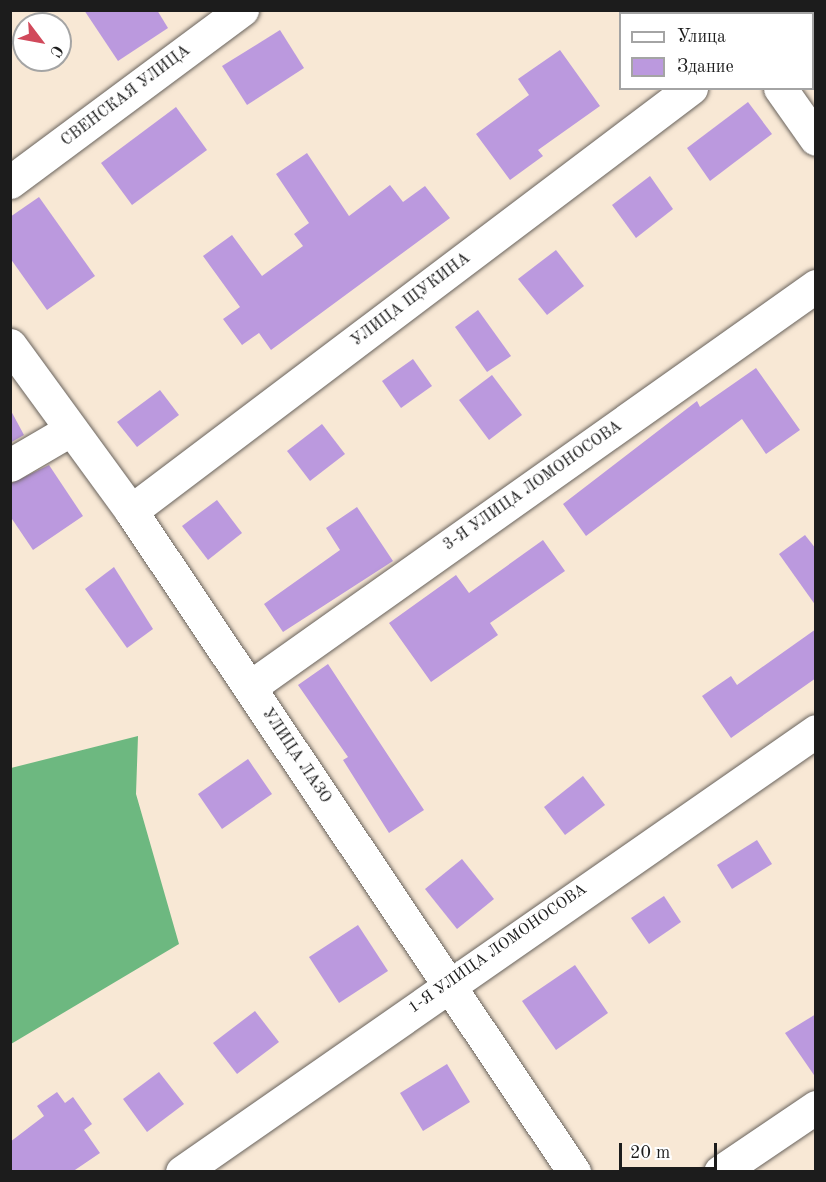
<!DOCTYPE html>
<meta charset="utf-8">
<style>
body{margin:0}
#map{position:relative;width:826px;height:1182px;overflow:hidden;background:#f8e8d5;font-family:"Old Standard TT",serif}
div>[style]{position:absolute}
.forest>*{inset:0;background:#6db880}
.building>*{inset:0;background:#bb99de}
.roads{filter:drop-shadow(0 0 2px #69635d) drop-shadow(0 0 2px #69635d)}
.minor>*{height:33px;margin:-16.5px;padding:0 16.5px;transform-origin:16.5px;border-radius:16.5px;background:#fff}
span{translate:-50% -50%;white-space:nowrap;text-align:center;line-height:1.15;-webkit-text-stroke:5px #fff;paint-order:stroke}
.street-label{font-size:16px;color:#1c1c1c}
.frame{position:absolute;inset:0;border:12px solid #1c1c1c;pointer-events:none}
.legend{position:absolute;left:619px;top:12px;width:195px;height:78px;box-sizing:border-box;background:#fff;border:2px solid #a4a4a4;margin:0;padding:8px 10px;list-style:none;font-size:18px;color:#1c1c1c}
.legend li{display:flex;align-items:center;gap:12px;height:30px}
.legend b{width:30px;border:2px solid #a4a4a4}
.north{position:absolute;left:12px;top:12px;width:60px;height:60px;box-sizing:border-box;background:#fff;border:2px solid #a4a4a4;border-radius:50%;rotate:122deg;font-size:16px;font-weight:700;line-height:24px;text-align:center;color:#1c1c1c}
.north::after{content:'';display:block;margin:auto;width:21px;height:27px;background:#d1495b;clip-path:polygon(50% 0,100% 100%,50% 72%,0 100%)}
.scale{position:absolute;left:619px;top:1143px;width:98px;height:27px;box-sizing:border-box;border:3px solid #1c1c1c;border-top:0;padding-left:8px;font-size:18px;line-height:21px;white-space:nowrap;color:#1c1c1c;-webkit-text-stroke:4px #fff;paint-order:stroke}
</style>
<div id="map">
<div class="forest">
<i style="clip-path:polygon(138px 736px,136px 794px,179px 944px,11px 1044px,11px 768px)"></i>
</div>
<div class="building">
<i style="clip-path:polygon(84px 10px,157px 10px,168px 28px,118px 61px)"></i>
<i style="clip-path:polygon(280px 30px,304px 68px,247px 105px,222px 66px)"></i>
<i style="clip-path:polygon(560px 50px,600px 106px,538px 150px,543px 156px,510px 180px,476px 134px,529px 95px,518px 79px)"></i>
<i style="clip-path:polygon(748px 102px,772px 134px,710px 181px,687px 148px)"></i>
<i style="clip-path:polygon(176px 107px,207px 150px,132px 205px,101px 163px)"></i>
<i style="clip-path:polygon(307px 153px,349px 216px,390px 185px,403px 202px,425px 186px,450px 218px,271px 350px,259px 333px,242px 345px,223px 319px,240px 307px,203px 256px,232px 235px,262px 276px,303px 246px,294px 234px,309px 223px,276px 174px)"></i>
<i style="clip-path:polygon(650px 176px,673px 209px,636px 238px,612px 205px)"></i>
<i style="clip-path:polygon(39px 197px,95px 276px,47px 310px,10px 258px,10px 217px)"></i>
<i style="clip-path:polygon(556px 250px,584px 286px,547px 315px,518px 279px)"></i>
<i style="clip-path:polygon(478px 310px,511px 356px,487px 372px,455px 327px)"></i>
<i style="clip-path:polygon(413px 359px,432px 386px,401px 408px,382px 381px)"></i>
<i style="clip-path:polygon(756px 368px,800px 430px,766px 454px,742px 419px,586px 536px,563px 504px,697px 401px,700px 407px)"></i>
<i style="clip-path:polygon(492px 375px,522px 415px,489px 440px,459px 400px)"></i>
<i style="clip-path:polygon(160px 390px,179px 415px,137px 447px,117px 422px)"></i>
<i style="clip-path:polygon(10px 409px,24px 435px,10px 443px)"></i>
<i style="clip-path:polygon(322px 424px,345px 454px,310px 481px,287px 451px)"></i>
<i style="clip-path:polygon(49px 465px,83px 516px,33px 550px,10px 516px,10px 484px)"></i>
<i style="clip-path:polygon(217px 500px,242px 533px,208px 560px,182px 526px)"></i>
<i style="clip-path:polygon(357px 507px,393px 561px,283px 632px,264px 604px,340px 550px,326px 528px)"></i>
<i style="clip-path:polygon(805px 535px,816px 549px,816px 606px,779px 554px)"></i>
<i style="clip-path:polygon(543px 540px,565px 571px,490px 623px,498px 635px,431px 682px,389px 623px,456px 575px,469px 593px)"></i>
<i style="clip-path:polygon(114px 567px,153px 629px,127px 648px,85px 589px)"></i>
<i style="clip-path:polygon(816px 629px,816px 678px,731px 738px,702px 696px,731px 676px,737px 685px)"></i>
<i style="clip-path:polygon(328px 664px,424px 810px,389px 833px,343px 760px,348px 757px,298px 685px)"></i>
<i style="clip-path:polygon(248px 759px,272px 794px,222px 829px,198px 794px)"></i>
<i style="clip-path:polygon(583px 776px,605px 805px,565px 835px,544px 807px)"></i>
<i style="clip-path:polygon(757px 840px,772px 864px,732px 889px,717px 865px)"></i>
<i style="clip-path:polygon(462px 859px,494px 899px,457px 929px,425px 889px)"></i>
<i style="clip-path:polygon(664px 896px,681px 922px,649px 944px,631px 918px)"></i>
<i style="clip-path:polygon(358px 925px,388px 971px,339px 1003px,309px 957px)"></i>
<i style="clip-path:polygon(575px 965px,608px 1013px,556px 1050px,522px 1001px)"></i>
<i style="clip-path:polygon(255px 1011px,279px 1042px,237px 1074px,213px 1043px)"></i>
<i style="clip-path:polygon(816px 1014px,816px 1078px,785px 1033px)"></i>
<i style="clip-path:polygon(447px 1064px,470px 1102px,423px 1131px,400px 1093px)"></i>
<i style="clip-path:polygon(159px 1072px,184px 1104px,147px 1132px,123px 1099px)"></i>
<i style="clip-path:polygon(57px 1092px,65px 1103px,73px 1097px,92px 1124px,84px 1130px,100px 1153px,72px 1172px,10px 1172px,10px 1142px,44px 1116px,37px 1106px)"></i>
</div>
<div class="roads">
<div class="minor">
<i style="left:727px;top:10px;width:4px;rotate:63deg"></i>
<i style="left:788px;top:14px;width:5px;rotate:-53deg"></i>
<i style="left:780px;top:88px;width:62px;rotate:54.8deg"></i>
<i style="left:10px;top:182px;width:289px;rotate:-36.6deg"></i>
<i style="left:10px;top:345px;width:205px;rotate:53.9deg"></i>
<i style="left:131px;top:511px;width:796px;rotate:56.17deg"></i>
<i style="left:10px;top:465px;width:69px;rotate:-30.3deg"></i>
<i style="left:131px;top:511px;width:702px;rotate:-37.07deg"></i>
<i style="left:250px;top:687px;width:694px;rotate:-35.32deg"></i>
<i style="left:182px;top:1172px;width:772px;rotate:-34.82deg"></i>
<i style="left:720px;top:1172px;width:116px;rotate:-34.1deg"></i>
</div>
</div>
<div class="street-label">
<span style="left:126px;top:96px;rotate:-37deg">СВЕНСКАЯ УЛИЦА</span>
<span style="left:411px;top:300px;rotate:-37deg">УЛИЦА ЩУКИНА</span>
<span style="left:533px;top:486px;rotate:-35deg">3-Я УЛИЦА ЛОМОНОСОВА</span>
<span style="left:296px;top:756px;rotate:56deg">УЛИЦА ЛАЗО</span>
<span style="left:498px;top:949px;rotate:-35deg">1-Я УЛИЦА ЛОМОНОСОВА</span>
</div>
<div class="frame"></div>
<ul class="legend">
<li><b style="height:8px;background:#fff"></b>Улица</li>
<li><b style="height:16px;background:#bb99de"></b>Здание</li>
</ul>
<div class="north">С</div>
<div class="scale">20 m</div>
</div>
